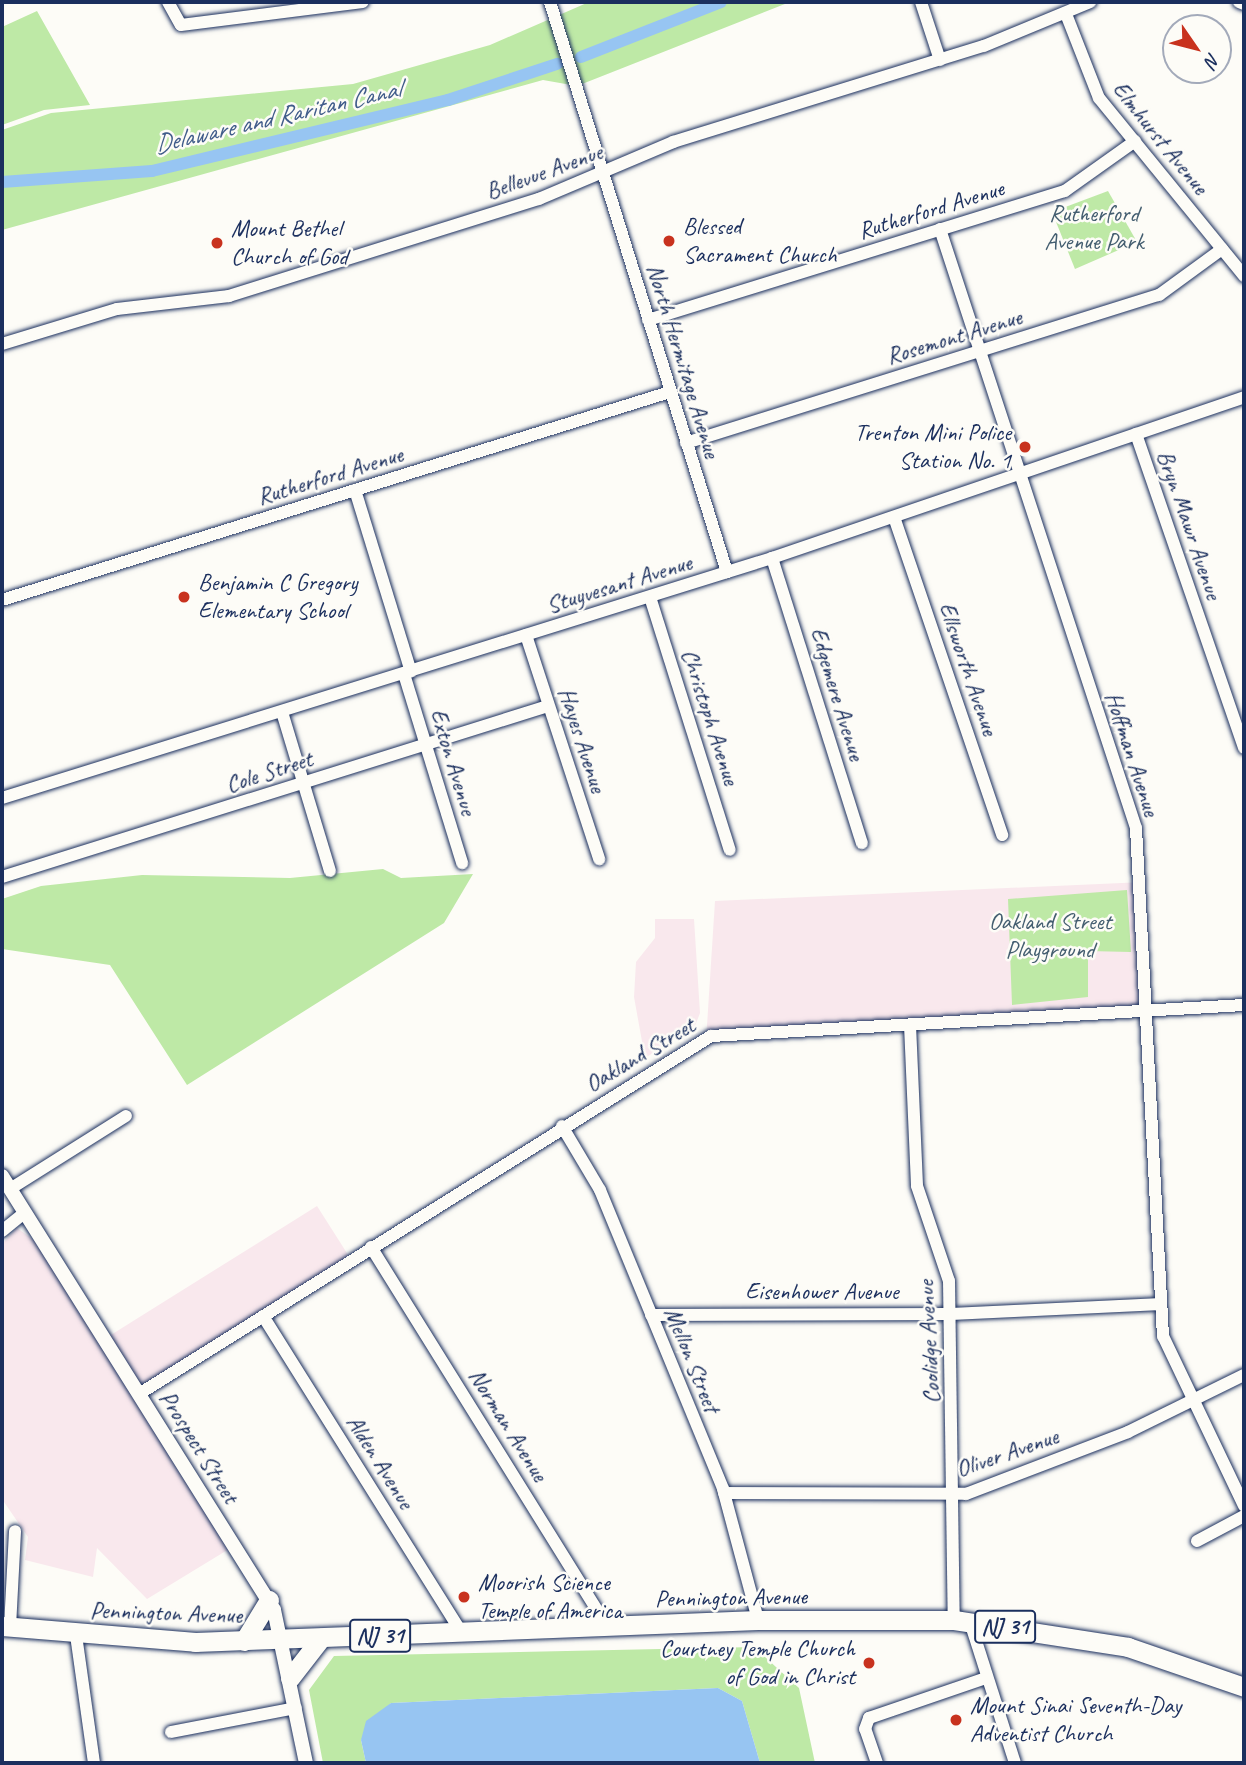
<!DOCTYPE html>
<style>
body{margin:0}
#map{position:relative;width:1246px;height:1765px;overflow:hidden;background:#fdfcf7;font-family:Caveat,sans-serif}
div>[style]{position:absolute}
.built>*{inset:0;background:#f9e8ed}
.green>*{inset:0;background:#bee9a6}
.water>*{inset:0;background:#97c5f2}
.canal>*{height:12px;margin:-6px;padding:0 6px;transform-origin:6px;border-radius:6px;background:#97c5f2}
.roads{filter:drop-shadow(0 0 2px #1b2f5e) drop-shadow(0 0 2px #1b2f5e)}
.minor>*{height:12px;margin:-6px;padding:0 6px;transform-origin:6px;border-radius:6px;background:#fdfcf7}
.tertiary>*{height:14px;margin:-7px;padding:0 7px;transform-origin:7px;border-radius:7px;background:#fdfcf7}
.primary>*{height:19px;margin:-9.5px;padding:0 9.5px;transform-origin:9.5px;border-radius:9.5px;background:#fdfcf7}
.dots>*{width:19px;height:19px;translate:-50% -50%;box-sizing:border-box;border:4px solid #fdfcf7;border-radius:50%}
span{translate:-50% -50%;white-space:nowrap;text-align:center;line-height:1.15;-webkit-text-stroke:5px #fdfcf7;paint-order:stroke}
.shield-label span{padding:2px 5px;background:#fdfcf7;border:2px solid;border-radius:5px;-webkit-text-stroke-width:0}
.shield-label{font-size:23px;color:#1b2f5e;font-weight:700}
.street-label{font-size:24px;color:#1b2f5e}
.park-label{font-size:24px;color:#445e70}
.poi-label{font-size:24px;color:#1b2f5e}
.left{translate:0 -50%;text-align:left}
.right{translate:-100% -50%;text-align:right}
.water-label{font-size:26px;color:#405c8a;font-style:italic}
.frame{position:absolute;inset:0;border:4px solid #1b2f5e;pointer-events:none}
.north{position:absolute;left:1162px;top:14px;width:70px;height:70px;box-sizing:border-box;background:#fdfcf7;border:2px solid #a3aaba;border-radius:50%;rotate:125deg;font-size:19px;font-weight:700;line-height:28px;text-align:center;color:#1b2f5e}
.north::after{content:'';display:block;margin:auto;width:24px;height:32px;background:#c8321e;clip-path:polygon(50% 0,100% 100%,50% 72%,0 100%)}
</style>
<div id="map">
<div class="built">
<i style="clip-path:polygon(1144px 882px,1147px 1015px,706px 1041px,715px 901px)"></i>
<i style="clip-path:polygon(655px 919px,694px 919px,700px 1013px,695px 1026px,645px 1058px,634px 997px,636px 962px,655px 938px)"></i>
<i style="clip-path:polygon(317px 1206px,352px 1261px,137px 1394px,234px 1546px,147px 1599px,97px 1548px,93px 1577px,25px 1560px,28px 1537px,2px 1499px,2px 1244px,17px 1228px,49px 1251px,106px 1338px)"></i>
</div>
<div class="green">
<i style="clip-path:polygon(589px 2px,790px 2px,577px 86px,543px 80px,2px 230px,2px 130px,51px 113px,353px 84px,490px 45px)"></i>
<i style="clip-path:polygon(37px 11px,90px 105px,44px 110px,2px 125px,2px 27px)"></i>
<i style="clip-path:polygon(1108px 191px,1137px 242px,1075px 269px,1052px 212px)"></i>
<i style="clip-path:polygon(383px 869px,401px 878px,473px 874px,444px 923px,187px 1085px,110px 965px,2px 949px,2px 899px,41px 886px,142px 875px,290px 878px)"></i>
<i style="clip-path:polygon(1127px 890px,1131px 952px,1088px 951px,1088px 997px,1012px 1005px,1008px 899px)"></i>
<i style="clip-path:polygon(754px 1647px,799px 1688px,815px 1763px,760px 1763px,742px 1701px,718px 1688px,391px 1703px,361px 1740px,366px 1763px,323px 1763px,309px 1690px,334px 1656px)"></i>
</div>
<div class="water">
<i style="clip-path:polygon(718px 1688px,742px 1701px,760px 1763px,366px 1763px,361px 1740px,366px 1721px,391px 1703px)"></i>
</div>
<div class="canal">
<i style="left:581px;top:57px;width:150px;rotate:-21.4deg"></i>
<i style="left:2px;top:182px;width:150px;rotate:-4.2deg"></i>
<i style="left:152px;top:171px;width:304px;rotate:-13.5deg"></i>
<i style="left:448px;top:100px;width:115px;rotate:-18.3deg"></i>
</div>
<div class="roads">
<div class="minor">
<i style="left:168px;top:2px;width:26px;rotate:61deg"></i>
<i style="left:181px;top:25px;width:183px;rotate:-7.2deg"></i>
<i style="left:550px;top:2px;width:597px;rotate:72.75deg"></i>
<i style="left:921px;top:2px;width:61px;rotate:71.9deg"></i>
<i style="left:1239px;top:2px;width:5px;rotate:22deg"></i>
<i style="left:1066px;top:14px;width:90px;rotate:68.6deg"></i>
<i style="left:1099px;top:98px;width:230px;rotate:50.8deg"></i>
<i style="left:940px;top:229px;width:630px;rotate:71.88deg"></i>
<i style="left:1136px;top:828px;width:509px;rotate:86.96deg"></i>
<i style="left:1163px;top:1336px;width:188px;rotate:64.5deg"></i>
<i style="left:648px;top:320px;width:436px;rotate:-17.2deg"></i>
<i style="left:1065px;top:191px;width:86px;rotate:-35.5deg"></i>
<i style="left:2px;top:344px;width:120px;rotate:-16.9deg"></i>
<i style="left:117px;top:309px;width:113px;rotate:-6.6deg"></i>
<i style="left:229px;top:296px;width:325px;rotate:-17.4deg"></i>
<i style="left:539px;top:199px;width:146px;rotate:-23deg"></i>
<i style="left:673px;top:142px;width:325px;rotate:-17.2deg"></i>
<i style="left:984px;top:46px;width:115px;rotate:-22.5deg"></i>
<i style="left:1136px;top:434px;width:332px;rotate:71deg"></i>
<i style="left:686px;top:443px;width:496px;rotate:-17.4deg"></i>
<i style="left:1159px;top:295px;width:78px;rotate:-36.1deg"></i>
<i style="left:355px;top:490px;width:190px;rotate:72.9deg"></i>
<i style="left:894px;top:517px;width:336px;rotate:71.2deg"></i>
<i style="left:772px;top:558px;width:299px;rotate:72.5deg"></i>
<i style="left:650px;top:597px;width:265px;rotate:72.5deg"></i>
<i style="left:2px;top:600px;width:700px;rotate:-17.3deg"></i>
<i style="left:526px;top:635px;width:236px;rotate:71.9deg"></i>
<i style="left:404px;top:674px;width:198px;rotate:72.9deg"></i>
<i style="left:282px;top:712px;width:166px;rotate:73.2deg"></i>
<i style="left:2px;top:798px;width:807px;rotate:-17.31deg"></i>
<i style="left:772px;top:558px;width:499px;rotate:-18.8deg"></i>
<i style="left:2px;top:877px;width:572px;rotate:-17.39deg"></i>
<i style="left:910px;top:1025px;width:161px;rotate:87.5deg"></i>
<i style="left:917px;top:1186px;width:100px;rotate:71.4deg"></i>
<i style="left:949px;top:1281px;width:339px;rotate:89.2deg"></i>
<i style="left:562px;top:1126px;width:74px;rotate:59.3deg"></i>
<i style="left:600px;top:1190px;width:323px;rotate:67.6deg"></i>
<i style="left:723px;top:1489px;width:136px;rotate:75deg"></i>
<i style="left:10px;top:1189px;width:137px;rotate:-32.2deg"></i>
<i style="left:2px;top:1231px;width:28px;rotate:-39deg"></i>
<i style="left:371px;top:1247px;width:446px;rotate:58.1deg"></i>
<i style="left:651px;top:1315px;width:300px;rotate:-0.2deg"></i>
<i style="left:951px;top:1314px;width:210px;rotate:-2.7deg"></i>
<i style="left:263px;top:1316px;width:373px;rotate:57.9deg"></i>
<i style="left:139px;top:1394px;width:675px;rotate:-32.04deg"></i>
<i style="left:711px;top:1036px;width:534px;rotate:-3.33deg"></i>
<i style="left:724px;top:1493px;width:242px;rotate:0.2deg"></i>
<i style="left:966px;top:1494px;width:173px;rotate:-20.9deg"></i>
<i style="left:1128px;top:1432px;width:129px;rotate:-26.2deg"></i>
<i style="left:1197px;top:1541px;width:53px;rotate:-28deg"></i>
<i style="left:970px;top:1622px;width:148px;rotate:72.3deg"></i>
<i style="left:10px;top:1627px;width:96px;rotate:-87deg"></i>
<i style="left:76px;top:1635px;width:129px;rotate:82deg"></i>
<i style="left:171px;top:1732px;width:127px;rotate:-10.9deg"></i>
<i style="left:877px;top:1763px;width:36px;rotate:-109deg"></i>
<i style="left:865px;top:1729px;width:12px;rotate:-70deg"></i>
<i style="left:869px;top:1718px;width:124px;rotate:-18.9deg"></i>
</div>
<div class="tertiary">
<i style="left:2px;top:1176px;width:512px;rotate:57.92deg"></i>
<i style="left:274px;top:1610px;width:156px;rotate:78.2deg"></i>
</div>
<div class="primary">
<i style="left:2px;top:1626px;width:194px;rotate:4.7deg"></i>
<i style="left:195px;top:1642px;width:563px;rotate:-2.24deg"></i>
<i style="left:758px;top:1620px;width:196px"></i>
<i style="left:954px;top:1620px;width:176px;rotate:8.8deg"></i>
<i style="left:1128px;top:1647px;width:123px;rotate:19deg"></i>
<i style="left:244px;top:1641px;width:48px;rotate:-58.6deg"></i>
<i style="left:290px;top:1678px;width:51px;rotate:-52.2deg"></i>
</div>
</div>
<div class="dots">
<i style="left:669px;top:241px;background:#c8321e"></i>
<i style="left:217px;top:243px;background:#c8321e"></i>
<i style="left:1025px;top:447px;background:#c8321e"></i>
<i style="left:184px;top:597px;background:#c8321e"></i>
<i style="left:464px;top:1597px;background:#c8321e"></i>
<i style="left:869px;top:1663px;background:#c8321e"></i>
<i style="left:956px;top:1720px;background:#c8321e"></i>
</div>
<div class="shield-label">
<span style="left:1005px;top:1627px">NJ 31</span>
<span style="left:380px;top:1636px">NJ 31</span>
</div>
<div class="street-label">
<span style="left:1160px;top:138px;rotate:51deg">Elmhurst Avenue</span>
<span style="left:544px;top:172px;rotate:-20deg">Bellevue Avenue</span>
<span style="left:931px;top:210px;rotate:-17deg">Rutherford Avenue</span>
<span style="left:954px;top:337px;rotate:-17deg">Rosemont Avenue</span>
<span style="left:683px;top:361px;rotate:73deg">North Hermitage Avenue</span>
<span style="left:330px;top:476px;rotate:-17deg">Rutherford Avenue</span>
<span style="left:1189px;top:525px;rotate:71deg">Bryn Mawr Avenue</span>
<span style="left:619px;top:584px;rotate:-17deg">Stuyvesant Avenue</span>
<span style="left:968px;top:669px;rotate:71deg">Ellsworth Avenue</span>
<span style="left:837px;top:694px;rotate:73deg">Edgemere Avenue</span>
<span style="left:710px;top:717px;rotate:72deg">Christoph Avenue</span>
<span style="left:582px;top:740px;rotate:72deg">Hayes Avenue</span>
<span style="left:1132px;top:754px;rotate:72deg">Hoffman Avenue</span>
<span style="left:453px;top:762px;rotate:73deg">Exton Avenue</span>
<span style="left:269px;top:772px;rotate:-18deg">Cole Street</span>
<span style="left:640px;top:1055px;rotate:-31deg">Oakland Street</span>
<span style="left:822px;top:1292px">Eisenhower Avenue</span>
<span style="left:929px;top:1342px;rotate:-93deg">Coolidge Avenue</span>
<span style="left:692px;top:1360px;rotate:68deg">Mellon Street</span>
<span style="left:508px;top:1425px;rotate:58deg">Norman Avenue</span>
<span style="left:199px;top:1447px;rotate:58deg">Prospect Street</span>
<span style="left:1007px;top:1453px;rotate:-19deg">Oliver Avenue</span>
<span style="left:380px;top:1462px;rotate:58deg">Alden Avenue</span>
<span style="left:731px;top:1598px;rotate:-1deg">Pennington Avenue</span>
<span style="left:166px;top:1613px;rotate:2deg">Pennington Avenue</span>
</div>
<div class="park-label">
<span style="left:1094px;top:228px">Rutherford<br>Avenue Park</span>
<span style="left:1050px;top:936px">Oakland Street<br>Playground</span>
</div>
<div class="poi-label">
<span class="left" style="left:683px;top:241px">Blessed<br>Sacrament Church</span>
<span class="left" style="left:231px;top:243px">Mount Bethel<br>Church of God</span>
<span class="right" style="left:1011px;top:447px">Trenton Mini Police<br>Station No. 1</span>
<span class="left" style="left:198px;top:597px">Benjamin C Gregory<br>Elementary School</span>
<span class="left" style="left:478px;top:1597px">Moorish Science<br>Temple of America</span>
<span class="right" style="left:855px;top:1663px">Courtney Temple Church<br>of God in Christ</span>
<span class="left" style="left:970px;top:1720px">Mount Sinai Seventh-Day<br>Adventist Church</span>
</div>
<div class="water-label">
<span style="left:277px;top:117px;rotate:-13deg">Delaware and Raritan Canal</span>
</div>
<div class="frame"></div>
<div class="north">N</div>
</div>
